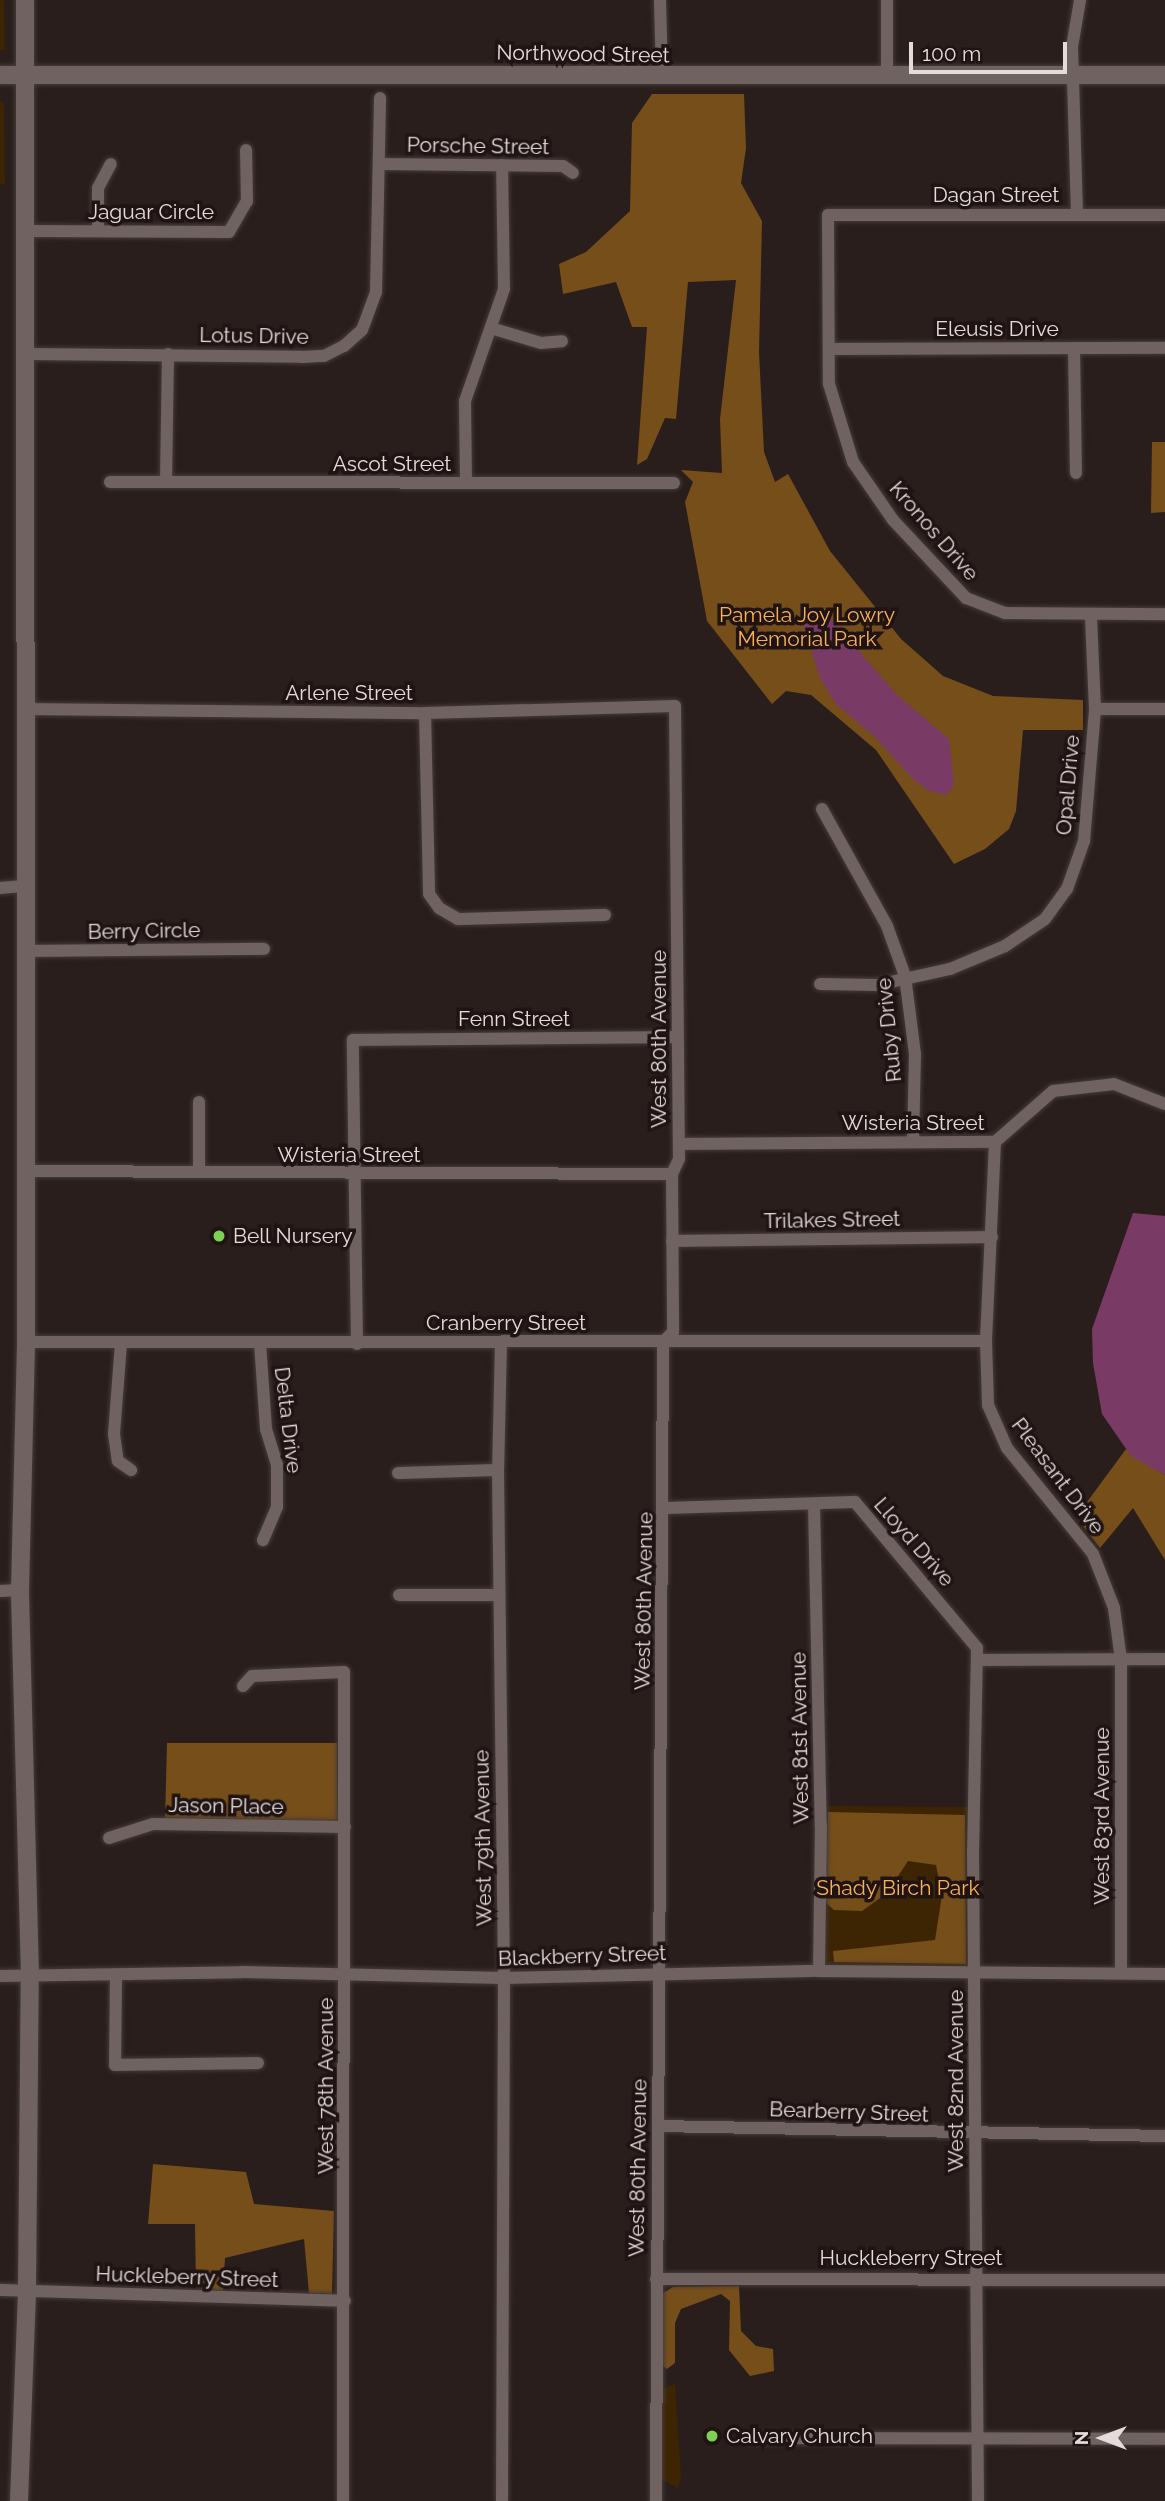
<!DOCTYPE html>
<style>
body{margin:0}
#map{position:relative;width:1165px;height:2501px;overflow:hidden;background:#291e1c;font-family:Raleway,sans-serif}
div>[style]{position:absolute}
.green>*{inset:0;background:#3d2504}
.forest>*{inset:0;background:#764e1a}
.water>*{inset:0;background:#7a3a66}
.roads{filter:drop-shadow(0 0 2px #443b3a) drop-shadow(0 0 2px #443b3a)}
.street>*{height:12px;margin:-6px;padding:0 6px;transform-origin:6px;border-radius:6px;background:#6f6260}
.secondary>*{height:18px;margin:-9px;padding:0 9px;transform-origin:9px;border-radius:9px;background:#6f6260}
.dots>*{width:19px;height:19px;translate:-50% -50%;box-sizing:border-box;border:4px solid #1f1413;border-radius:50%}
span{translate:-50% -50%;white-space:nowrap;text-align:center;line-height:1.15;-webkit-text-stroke:7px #1f1413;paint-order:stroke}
.street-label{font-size:21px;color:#e4dcdb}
.park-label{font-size:21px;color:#fab156}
.poi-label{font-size:21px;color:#e4dcdb}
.left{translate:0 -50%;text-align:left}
.north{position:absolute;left:1067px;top:2403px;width:70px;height:70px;-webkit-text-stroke:5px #1f1413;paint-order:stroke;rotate:270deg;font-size:19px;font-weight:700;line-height:28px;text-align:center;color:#e4dcdb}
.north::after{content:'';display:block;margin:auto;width:24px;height:32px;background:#e4dcdb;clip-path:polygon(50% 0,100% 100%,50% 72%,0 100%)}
.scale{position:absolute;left:909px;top:42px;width:158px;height:32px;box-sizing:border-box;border:4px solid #e4dcdb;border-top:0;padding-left:9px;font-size:21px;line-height:24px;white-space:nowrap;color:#e4dcdb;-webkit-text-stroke:5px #1f1413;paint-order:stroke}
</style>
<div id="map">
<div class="green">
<i style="clip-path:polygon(0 0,4px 0,5px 50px,0 50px)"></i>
<i style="clip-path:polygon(0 101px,4px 104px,5px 184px,0 184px)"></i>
<i style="clip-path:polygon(827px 1806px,970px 1807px,969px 1969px,826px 1968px)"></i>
<i style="clip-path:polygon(675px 2384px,681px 2477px,678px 2488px,661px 2479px,661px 2389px)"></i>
</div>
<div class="forest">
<i style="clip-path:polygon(652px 94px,744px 94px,746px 148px,741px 183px,762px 221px,759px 352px,764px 452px,775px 482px,788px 474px,830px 551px,901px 639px,943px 676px,993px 696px,1083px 700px,1083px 730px,1023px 730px,1016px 811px,1009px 829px,985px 849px,954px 864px,876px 750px,811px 695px,786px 691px,772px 704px,707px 621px,685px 502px,693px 482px,681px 470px,722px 473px,720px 419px,736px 280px,688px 282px,676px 419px,665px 418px,647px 459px,637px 465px,647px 327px,632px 327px,616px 282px,563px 294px,559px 264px,586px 252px,630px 211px,632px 123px)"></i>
<i style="clip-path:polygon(1152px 442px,1165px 442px,1165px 512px,1151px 513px)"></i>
<i style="clip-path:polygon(1126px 1449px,1165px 1475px,1165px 1560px,1133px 1508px,1100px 1548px,1076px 1517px)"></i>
<i style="clip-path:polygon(167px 1743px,337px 1743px,338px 1823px,165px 1821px)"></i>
<i style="clip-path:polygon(828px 1812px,965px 1815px,966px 1964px,834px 1962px,833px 1951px,935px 1940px,942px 1895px,936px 1865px,908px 1861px,887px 1893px,862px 1911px,834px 1910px,825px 1902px)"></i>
<i style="clip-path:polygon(153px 2164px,246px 2172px,254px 2204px,334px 2211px,332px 2294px,309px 2293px,304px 2239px,225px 2258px,223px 2291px,196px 2288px,195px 2224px,148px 2224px)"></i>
<i style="clip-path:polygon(739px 2286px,741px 2331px,756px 2346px,773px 2349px,774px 2371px,750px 2376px,729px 2350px,730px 2301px,721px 2294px,681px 2309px,675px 2323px,675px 2363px,667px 2369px,660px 2364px,663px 2293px,673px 2287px)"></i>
</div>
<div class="water">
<i style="clip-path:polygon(813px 611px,827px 614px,896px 694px,949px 739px,954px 785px,946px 795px,929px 791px,913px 779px,875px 737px,836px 704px,820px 678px,803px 624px)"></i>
<i style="clip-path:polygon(1133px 1213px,1165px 1216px,1165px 1475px,1131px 1456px,1102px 1414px,1093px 1363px,1092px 1329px)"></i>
</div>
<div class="roads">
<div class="street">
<i style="left:660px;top:0;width:78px;rotate:88.5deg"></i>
<i style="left:887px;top:74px;width:74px;rotate:-90deg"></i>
<i style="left:380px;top:164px;width:183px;rotate:0.6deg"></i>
<i style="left:563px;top:166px;width:12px;rotate:35deg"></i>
<i style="left:1077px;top:214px;width:167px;rotate:-91.7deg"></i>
<i style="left:1072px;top:47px;width:48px;rotate:-80.3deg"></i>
<i style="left:1165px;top:215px;width:337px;rotate:180deg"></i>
<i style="left:828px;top:215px;width:169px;rotate:89.7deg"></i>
<i style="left:829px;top:384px;width:82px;rotate:72.9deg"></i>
<i style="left:853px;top:462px;width:70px;rotate:55.4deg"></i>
<i style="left:893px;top:520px;width:107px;rotate:46.9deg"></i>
<i style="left:966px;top:598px;width:42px;rotate:21deg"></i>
<i style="left:1005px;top:613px;width:160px;rotate:0.4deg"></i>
<i style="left:98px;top:230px;width:42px;rotate:-90deg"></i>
<i style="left:98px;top:188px;width:27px;rotate:-62deg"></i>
<i style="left:28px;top:231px;width:201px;rotate:0.3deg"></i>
<i style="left:229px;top:232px;width:36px;rotate:-60deg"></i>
<i style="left:247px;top:201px;width:51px;rotate:-91.1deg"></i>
<i style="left:494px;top:329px;width:49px;rotate:16.6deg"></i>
<i style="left:541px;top:343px;width:21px;rotate:-5deg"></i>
<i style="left:1074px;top:348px;width:125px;rotate:89.1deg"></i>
<i style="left:829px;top:349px;width:336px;rotate:-0.2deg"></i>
<i style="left:28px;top:354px;width:274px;rotate:0.6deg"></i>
<i style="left:302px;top:357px;width:22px;rotate:-3deg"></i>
<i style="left:324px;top:356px;width:22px;rotate:-27deg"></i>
<i style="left:344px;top:346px;width:24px;rotate:-42deg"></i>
<i style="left:362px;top:330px;width:40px;rotate:-69.8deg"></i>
<i style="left:376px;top:292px;width:194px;rotate:-88.8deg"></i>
<i style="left:110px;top:482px;width:564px;rotate:0.1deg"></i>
<i style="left:166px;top:482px;width:128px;rotate:-89.1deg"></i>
<i style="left:466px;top:483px;width:82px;rotate:-90.7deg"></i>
<i style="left:465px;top:401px;width:119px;rotate:-70.8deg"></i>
<i style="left:504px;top:289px;width:124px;rotate:-90.9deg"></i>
<i style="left:23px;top:709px;width:402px;rotate:0.6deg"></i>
<i style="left:425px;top:713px;width:250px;rotate:-1.6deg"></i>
<i style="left:675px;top:706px;width:453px;rotate:89.5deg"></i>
<i style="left:679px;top:1159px;width:17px;rotate:115deg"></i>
<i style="left:672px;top:1174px;width:158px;rotate:89.6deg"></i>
<i style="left:673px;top:1332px;width:14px;rotate:135deg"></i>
<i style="left:663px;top:1342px;width:1159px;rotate:90.35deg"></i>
<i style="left:1095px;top:709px;width:70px"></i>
<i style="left:425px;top:713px;width:181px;rotate:88.7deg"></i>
<i style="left:429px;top:894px;width:17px;rotate:54deg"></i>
<i style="left:439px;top:908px;width:22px;rotate:30deg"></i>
<i style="left:458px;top:919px;width:147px;rotate:-1.6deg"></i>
<i style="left:822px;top:809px;width:134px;rotate:60.9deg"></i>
<i style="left:887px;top:926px;width:53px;rotate:70.2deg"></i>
<i style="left:905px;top:976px;width:79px;rotate:82.7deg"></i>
<i style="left:915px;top:1054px;width:86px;rotate:91.3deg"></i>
<i style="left:0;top:888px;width:24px;rotate:-5deg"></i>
<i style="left:25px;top:951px;width:239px;rotate:-0.5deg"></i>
<i style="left:820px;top:984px;width:57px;rotate:1deg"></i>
<i style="left:877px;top:985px;width:75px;rotate:-12.4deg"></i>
<i style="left:950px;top:969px;width:60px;rotate:-22.7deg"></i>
<i style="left:1005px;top:946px;width:48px;rotate:-34deg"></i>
<i style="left:1045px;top:919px;width:37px;rotate:-54deg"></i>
<i style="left:1067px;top:889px;width:51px;rotate:-70.5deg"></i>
<i style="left:1084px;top:841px;width:132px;rotate:-85.2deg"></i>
<i style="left:1095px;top:709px;width:92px;rotate:-92.5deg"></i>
<i style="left:199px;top:1102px;width:70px;rotate:90deg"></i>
<i style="left:995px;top:1142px;width:199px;rotate:92.6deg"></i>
<i style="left:986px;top:1341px;width:64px;rotate:88.2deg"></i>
<i style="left:988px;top:1405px;width:47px;rotate:66.2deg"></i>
<i style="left:1007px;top:1448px;width:136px;rotate:50.9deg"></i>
<i style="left:1093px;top:1554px;width:58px;rotate:68.7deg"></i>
<i style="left:1114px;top:1608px;width:52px;rotate:82.3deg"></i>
<i style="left:1121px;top:1660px;width:313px;rotate:90deg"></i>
<i style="left:679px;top:1144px;width:316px;rotate:-0.4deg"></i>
<i style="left:995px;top:1142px;width:77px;rotate:-41.3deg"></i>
<i style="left:1053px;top:1091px;width:61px;rotate:-6.5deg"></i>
<i style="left:1114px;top:1084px;width:55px;rotate:21.4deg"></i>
<i style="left:26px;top:1171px;width:646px;rotate:0.27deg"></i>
<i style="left:672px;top:1241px;width:320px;rotate:-0.7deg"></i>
<i style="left:26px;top:1342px;width:960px;rotate:-0.06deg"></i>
<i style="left:501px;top:1342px;width:128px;rotate:91.3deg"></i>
<i style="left:498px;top:1470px;width:508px;rotate:89.32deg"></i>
<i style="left:504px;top:1978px;width:523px;rotate:90.22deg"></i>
<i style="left:121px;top:1343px;width:91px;rotate:94.4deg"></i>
<i style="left:114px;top:1434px;width:27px;rotate:82deg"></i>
<i style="left:118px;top:1461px;width:16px;rotate:35deg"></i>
<i style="left:260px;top:1343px;width:86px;rotate:86deg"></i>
<i style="left:266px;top:1429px;width:38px;rotate:73deg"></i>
<i style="left:277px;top:1465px;width:42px;rotate:90deg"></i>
<i style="left:277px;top:1507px;width:36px;rotate:113deg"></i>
<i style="left:357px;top:1344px;width:304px;rotate:-90.8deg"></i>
<i style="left:353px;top:1040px;width:324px;rotate:-0.5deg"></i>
<i style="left:398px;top:1473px;width:100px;rotate:-1.7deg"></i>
<i style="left:814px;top:1504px;width:322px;rotate:88.8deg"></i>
<i style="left:821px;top:1826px;width:145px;rotate:90.8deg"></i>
<i style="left:664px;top:1508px;width:191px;rotate:-1.8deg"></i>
<i style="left:855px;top:1502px;width:190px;rotate:50.1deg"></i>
<i style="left:977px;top:1648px;width:202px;rotate:91.1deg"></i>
<i style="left:973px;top:1850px;width:651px;rotate:89.56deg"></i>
<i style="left:0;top:1591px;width:20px;rotate:-3deg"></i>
<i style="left:399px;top:1595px;width:100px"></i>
<i style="left:979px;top:1660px;width:186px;rotate:-0.3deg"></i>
<i style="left:243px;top:1686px;width:13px;rotate:-48deg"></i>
<i style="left:252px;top:1676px;width:92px;rotate:-2.5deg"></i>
<i style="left:344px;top:1672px;width:829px;rotate:90.07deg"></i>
<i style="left:109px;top:1838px;width:46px;rotate:-17.7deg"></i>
<i style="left:153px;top:1824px;width:192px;rotate:0.9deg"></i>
<i style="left:116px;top:1975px;width:90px;rotate:90.6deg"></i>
<i style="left:115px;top:2065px;width:143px;rotate:-0.8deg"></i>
<i style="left:0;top:1976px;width:242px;rotate:-0.9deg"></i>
<i style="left:242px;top:1972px;width:262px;rotate:1.3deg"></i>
<i style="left:504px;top:1978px;width:315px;rotate:-1.3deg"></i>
<i style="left:819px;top:1971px;width:346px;rotate:0.5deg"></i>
<i style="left:658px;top:2126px;width:507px;rotate:1.13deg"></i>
<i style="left:656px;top:2279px;width:509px;rotate:0.11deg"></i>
<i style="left:0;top:2290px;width:345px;rotate:1.8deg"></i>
<i style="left:749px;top:2438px;width:416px;rotate:0.1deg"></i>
</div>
<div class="secondary">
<i style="left:0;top:75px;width:1165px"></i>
<i style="left:19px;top:2501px;width:210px;rotate:-87.8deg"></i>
<i style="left:27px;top:2291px;width:315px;rotate:-89.5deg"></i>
<i style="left:30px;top:1976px;width:386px;rotate:-91.5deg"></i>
<i style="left:20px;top:1590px;width:248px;rotate:-88.6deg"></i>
<i style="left:26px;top:1342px;width:1342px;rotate:-90.04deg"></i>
</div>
</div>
<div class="dots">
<i style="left:219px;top:1236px;background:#7cd155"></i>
<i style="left:712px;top:2436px;background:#7cd155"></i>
</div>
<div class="street-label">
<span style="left:583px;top:54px;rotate:1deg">Northwood Street</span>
<span style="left:478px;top:146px;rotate:1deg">Porsche Street</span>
<span style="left:996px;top:195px">Dagan Street</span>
<span style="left:151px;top:212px">Jaguar Circle</span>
<span style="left:997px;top:329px">Eleusis Drive</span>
<span style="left:254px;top:336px;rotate:1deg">Lotus Drive</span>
<span style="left:392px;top:464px">Ascot Street</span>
<span style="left:934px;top:531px;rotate:49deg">Kronos Drive</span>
<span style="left:349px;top:693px">Arlene Street</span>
<span style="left:1068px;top:785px;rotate:-85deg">Opal Drive</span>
<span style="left:144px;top:931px;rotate:-1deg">Berry Circle</span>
<span style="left:514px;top:1019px">Fenn Street</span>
<span style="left:889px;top:1030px;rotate:-96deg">Ruby Drive</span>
<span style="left:659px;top:1039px;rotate:-90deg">West 80th Avenue</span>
<span style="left:913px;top:1123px">Wisteria Street</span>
<span style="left:349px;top:1155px">Wisteria Street</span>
<span style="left:832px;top:1220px;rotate:-1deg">Trilakes Street</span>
<span style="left:506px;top:1323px">Cranberry Street</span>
<span style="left:288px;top:1420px;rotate:83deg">Delta Drive</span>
<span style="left:1058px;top:1476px;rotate:53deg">Pleasant Drive</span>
<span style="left:914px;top:1542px;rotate:49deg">Lloyd Drive</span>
<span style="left:644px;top:1601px;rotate:-89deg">West 80th Avenue</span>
<span style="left:800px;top:1738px;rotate:-91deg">West 81st Avenue</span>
<span style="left:226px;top:1806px;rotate:1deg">Jason Place</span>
<span style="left:1102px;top:1816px;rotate:-90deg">West 83rd Avenue</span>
<span style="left:483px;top:1838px;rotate:-91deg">West 79th Avenue</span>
<span style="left:582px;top:1956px;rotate:-2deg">Blackberry Street</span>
<span style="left:956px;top:2081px;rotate:-90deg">West 82nd Avenue</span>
<span style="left:326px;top:2086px;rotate:-90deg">West 78th Avenue</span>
<span style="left:849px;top:2112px;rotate:2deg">Bearberry Street</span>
<span style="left:638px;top:2168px;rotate:-89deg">West 80th Avenue</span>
<span style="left:911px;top:2258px">Huckleberry Street</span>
<span style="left:187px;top:2277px;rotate:2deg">Huckleberry Street</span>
</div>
<div class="park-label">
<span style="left:807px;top:627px">Pamela Joy Lowry<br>Memorial Park</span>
<span style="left:898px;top:1888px">Shady Birch Park</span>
</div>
<div class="poi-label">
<span class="left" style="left:233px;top:1236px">Bell Nursery</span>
<span class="left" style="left:726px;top:2436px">Calvary Church</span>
</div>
<div class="north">N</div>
<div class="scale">100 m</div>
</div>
